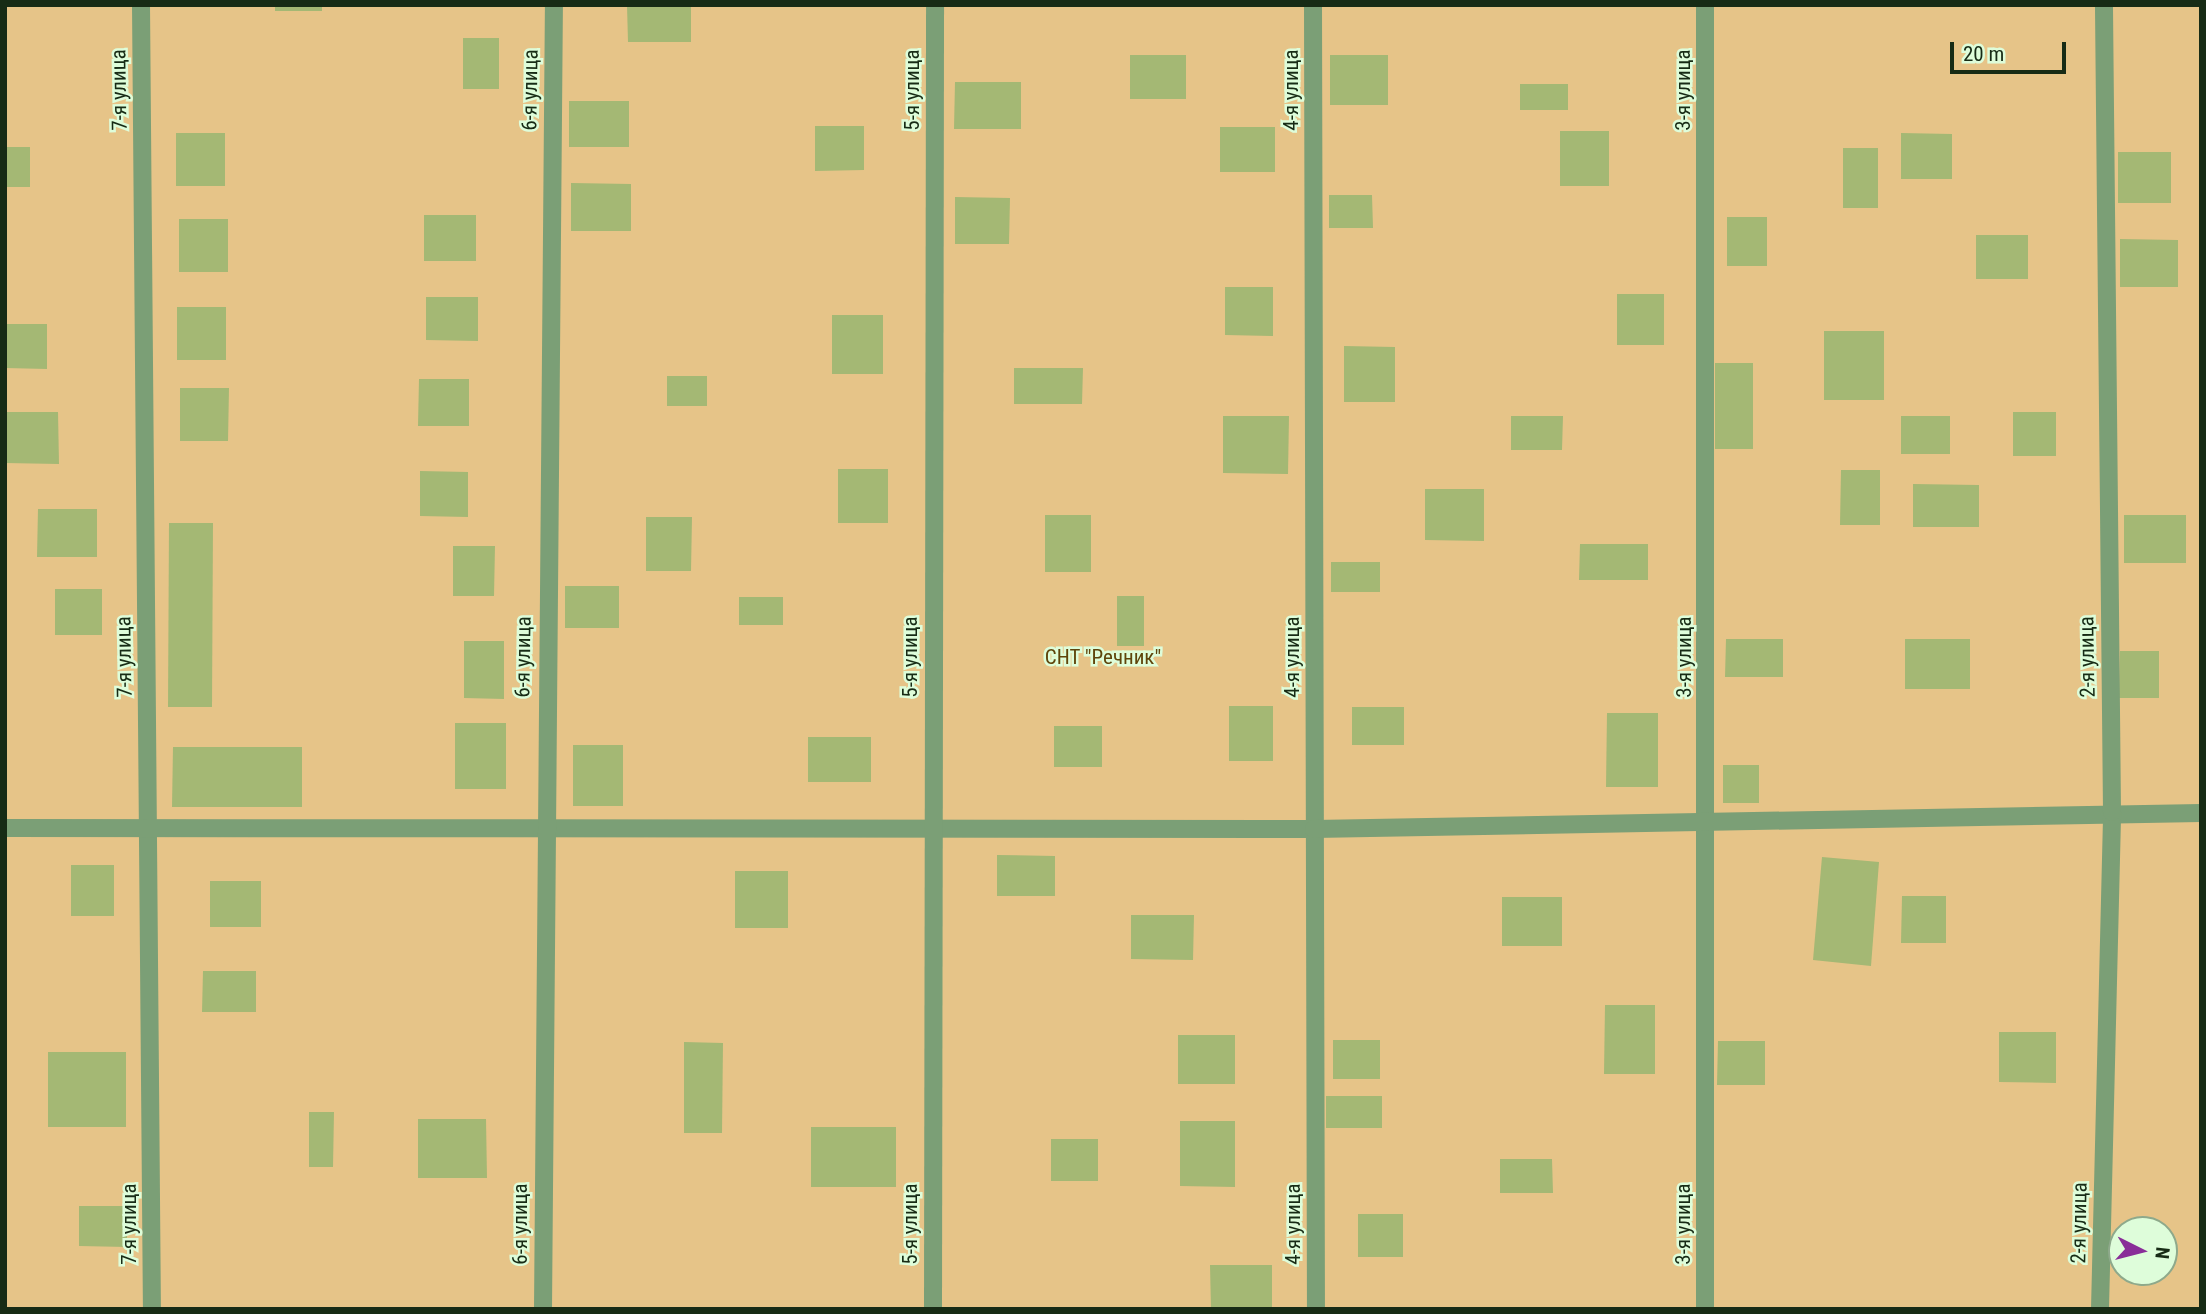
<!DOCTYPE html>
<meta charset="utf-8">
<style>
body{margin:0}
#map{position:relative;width:2206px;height:1314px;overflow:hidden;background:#c2f6bc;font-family:"Roboto Condensed",sans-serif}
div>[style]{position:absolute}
.green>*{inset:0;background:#e6c488}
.building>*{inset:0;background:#a4b874}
.street>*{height:18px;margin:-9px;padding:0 9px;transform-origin:9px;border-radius:9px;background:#7b9f76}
span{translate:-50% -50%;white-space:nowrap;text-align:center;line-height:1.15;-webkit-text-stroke:5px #defdda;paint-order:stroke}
.street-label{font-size:21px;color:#172b15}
.park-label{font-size:21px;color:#5f450b}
.frame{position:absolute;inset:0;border:7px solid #172b15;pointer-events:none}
.north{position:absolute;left:2108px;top:1216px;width:70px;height:70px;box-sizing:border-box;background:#defdda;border:2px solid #8ea98b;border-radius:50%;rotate:96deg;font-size:19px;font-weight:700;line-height:28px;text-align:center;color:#172b15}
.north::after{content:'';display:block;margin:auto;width:24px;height:32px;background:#892d98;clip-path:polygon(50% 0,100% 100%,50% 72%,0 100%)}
.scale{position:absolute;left:1950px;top:42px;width:116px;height:32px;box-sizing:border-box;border:4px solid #172b15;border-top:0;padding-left:9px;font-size:21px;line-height:24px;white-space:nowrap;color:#172b15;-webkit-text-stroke:5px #defdda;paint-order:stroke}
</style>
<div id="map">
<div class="green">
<i style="clip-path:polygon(evenodd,5px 5px,2201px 5px,2201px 1309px,5px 1309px,5px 5px,2122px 1230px,2164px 1230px,2164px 1272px,2122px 1272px,2122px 1230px)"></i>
</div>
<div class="building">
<i style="clip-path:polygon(275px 5px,322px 5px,322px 11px,275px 11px)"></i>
<i style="clip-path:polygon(627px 5px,691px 5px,691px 42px,628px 42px)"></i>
<i style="clip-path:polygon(463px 38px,499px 38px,499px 89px,463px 89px)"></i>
<i style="clip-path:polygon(1130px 55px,1186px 55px,1186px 99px,1130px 99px)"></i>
<i style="clip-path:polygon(1330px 55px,1388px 55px,1388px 105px,1330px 105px)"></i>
<i style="clip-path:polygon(955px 82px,1021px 82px,1021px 129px,954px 129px)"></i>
<i style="clip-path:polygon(1520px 84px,1568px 84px,1568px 110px,1520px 110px)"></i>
<i style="clip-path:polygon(569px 101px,629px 101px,629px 147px,569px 147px)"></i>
<i style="clip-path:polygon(815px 126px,864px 126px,864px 170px,815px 171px)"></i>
<i style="clip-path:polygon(1220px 127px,1275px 127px,1275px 172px,1220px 172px)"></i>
<i style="clip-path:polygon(1560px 131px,1609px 131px,1609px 186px,1560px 186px)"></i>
<i style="clip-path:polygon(176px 133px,225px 133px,225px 186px,176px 186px)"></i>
<i style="clip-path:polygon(1901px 133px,1952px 134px,1952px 179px,1901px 179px)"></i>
<i style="clip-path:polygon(5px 147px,30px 147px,30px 187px,5px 187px)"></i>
<i style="clip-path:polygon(1843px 148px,1878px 148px,1878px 208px,1843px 208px)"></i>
<i style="clip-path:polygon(2118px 152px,2171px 152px,2171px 203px,2118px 203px)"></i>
<i style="clip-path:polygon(571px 183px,631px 184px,631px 231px,571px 231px)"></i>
<i style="clip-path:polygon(1329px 195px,1372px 195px,1373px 228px,1329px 228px)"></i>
<i style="clip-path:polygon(955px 197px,1010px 198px,1009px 244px,955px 244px)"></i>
<i style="clip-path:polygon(424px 215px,476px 215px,476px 261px,424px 261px)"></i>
<i style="clip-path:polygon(1727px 217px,1767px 217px,1767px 266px,1727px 266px)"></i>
<i style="clip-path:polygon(179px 219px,228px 219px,228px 272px,179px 272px)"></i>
<i style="clip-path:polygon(1976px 235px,2028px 235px,2028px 279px,1976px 279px)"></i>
<i style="clip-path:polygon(2120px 239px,2178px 240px,2178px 287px,2120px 287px)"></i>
<i style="clip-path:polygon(1225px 287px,1273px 287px,1273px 336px,1225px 335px)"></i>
<i style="clip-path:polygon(1617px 294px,1664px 294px,1664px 345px,1617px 345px)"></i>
<i style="clip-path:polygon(426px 297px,478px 297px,478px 341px,426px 340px)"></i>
<i style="clip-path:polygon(177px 307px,226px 307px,226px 360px,177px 360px)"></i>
<i style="clip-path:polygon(832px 315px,883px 315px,883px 374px,832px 374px)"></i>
<i style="clip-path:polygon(5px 324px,47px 324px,47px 369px,5px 368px)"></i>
<i style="clip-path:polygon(1824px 331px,1884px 331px,1884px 400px,1824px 400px)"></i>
<i style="clip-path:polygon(1344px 346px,1395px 347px,1395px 402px,1344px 402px)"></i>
<i style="clip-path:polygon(1715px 363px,1753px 363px,1753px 449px,1715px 449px)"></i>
<i style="clip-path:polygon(1014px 368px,1083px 368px,1082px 404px,1014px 404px)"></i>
<i style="clip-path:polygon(667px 376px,707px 376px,707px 406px,667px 406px)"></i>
<i style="clip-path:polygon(419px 379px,469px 379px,469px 426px,418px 426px)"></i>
<i style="clip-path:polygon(180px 388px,229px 388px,228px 441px,180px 441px)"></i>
<i style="clip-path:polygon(5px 412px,58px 412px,59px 464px,5px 463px)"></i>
<i style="clip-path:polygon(2013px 412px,2056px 412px,2056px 456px,2013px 456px)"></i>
<i style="clip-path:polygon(1223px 416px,1289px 416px,1288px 474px,1223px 473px)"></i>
<i style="clip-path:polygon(1511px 416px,1563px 416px,1562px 450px,1511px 450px)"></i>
<i style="clip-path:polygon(1901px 416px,1950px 416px,1950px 454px,1901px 454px)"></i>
<i style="clip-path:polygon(838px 469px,888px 469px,888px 523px,838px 523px)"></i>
<i style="clip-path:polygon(1841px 470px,1880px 470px,1880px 525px,1840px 525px)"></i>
<i style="clip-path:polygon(420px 471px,468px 472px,468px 517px,420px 516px)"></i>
<i style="clip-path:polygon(1913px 484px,1979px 485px,1979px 527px,1913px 527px)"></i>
<i style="clip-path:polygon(1425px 489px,1484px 489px,1484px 541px,1425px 540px)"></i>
<i style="clip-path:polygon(38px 509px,97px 509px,97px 557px,37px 557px)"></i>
<i style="clip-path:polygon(1045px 515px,1091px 515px,1091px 572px,1045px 572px)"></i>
<i style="clip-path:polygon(2124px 515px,2186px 515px,2186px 563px,2124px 563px)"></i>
<i style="clip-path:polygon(646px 517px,692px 517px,691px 571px,646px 571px)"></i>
<i style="clip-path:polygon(169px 523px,213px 523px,212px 707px,168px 707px)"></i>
<i style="clip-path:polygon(1580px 544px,1648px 544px,1648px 580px,1579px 580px)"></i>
<i style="clip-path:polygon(453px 546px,495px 546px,494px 596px,453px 596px)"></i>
<i style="clip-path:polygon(1331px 562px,1380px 562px,1380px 592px,1331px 592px)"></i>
<i style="clip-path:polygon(565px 586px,619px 586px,619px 628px,565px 628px)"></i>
<i style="clip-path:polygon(55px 589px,102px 589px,102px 635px,55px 635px)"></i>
<i style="clip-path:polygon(1117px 596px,1144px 596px,1144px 646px,1117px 646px)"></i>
<i style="clip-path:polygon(739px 597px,783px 597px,783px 625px,739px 625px)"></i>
<i style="clip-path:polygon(1726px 639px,1783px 639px,1783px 677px,1725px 677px)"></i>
<i style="clip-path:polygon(1905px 639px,1970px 639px,1970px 689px,1905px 689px)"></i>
<i style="clip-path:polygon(464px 641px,504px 641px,504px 699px,464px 698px)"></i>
<i style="clip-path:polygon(2120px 651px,2159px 651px,2159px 698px,2119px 698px)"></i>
<i style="clip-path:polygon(1229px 706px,1273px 706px,1273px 761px,1229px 761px)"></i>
<i style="clip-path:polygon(1352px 707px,1404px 707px,1404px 745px,1352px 745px)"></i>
<i style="clip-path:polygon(1607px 713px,1658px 713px,1658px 787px,1606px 787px)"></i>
<i style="clip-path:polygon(455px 723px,506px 723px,506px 789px,455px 789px)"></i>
<i style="clip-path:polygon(1054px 726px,1102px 726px,1102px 767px,1054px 767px)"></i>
<i style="clip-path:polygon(808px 737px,871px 737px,871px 782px,808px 782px)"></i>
<i style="clip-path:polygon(573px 745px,623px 745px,623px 806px,573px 806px)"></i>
<i style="clip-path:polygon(173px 747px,302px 747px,302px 807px,172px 807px)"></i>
<i style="clip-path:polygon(1723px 765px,1759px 765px,1759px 803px,1723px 803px)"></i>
<i style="clip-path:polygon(997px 855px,1055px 856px,1055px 896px,997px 896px)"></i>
<i style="clip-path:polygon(1822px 857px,1879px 862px,1871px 966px,1813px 960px)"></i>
<i style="clip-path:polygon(71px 865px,114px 865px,114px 916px,71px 916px)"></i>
<i style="clip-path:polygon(735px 871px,788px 871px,788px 928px,735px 928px)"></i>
<i style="clip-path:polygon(210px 881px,261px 881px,261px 927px,210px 927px)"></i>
<i style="clip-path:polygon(1902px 896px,1946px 896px,1946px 943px,1901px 943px)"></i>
<i style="clip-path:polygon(1502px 897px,1562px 897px,1562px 946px,1502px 946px)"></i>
<i style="clip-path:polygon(1131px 915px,1194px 915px,1193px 960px,1131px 959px)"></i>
<i style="clip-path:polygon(203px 971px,256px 971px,256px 1012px,202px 1012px)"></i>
<i style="clip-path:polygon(1605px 1005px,1655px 1005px,1655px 1074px,1604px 1074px)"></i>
<i style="clip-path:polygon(1999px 1032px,2056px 1032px,2056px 1083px,1999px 1082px)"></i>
<i style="clip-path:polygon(1178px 1035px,1235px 1035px,1235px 1084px,1178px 1084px)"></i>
<i style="clip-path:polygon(1333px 1040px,1380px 1040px,1380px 1079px,1333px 1079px)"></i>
<i style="clip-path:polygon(1718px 1041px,1765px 1041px,1765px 1085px,1717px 1085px)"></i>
<i style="clip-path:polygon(684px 1042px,723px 1043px,722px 1133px,684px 1133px)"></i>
<i style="clip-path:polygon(48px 1052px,126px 1052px,126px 1127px,48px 1127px)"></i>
<i style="clip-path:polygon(1326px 1096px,1382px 1096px,1382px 1128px,1326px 1128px)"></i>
<i style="clip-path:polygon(309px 1112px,334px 1112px,333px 1167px,309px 1167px)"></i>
<i style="clip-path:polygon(418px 1119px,486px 1119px,487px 1178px,418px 1178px)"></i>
<i style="clip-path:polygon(1180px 1121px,1235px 1121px,1235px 1187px,1180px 1186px)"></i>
<i style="clip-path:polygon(811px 1127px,896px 1127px,896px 1187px,811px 1187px)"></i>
<i style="clip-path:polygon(1051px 1139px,1098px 1139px,1098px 1181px,1051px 1181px)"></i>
<i style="clip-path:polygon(1500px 1159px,1552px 1159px,1553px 1193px,1500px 1193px)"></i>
<i style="clip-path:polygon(79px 1206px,127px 1206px,127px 1247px,79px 1246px)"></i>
<i style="clip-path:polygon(1358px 1214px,1403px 1214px,1403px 1257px,1358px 1257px)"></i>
<i style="clip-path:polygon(1210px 1265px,1272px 1265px,1272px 1309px,1211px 1309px)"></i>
</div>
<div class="street">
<i style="left:141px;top:5px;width:1304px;rotate:89.52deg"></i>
<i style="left:1313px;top:5px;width:1304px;rotate:89.87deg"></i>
<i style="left:1705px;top:5px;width:1304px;rotate:90deg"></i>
<i style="left:5px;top:828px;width:1309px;rotate:0.04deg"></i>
<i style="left:1314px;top:829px;width:887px;rotate:-1.03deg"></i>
<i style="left:543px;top:1309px;width:1304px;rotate:-89.52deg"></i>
<i style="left:933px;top:1309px;width:1304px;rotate:-89.91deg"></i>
<i style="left:2100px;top:1309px;width:497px;rotate:-88.6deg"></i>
<i style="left:2112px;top:812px;width:807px;rotate:-90.57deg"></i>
</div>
<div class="street-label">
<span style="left:119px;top:90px;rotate:-91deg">7-я улица</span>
<span style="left:530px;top:90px;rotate:-89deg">6-я улица</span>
<span style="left:912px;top:90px;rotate:-90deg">5-я улица</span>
<span style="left:1291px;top:90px;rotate:-90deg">4-я улица</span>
<span style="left:1683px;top:90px;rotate:-90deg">3-я улица</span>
<span style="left:124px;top:657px;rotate:-91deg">7-я улица</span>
<span style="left:523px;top:657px;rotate:-89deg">6-я улица</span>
<span style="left:910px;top:657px;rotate:-90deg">5-я улица</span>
<span style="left:1292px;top:657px;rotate:-90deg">4-я улица</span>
<span style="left:1684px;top:657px;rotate:-90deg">3-я улица</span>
<span style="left:2087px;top:657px;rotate:-91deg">2-я улица</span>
<span style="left:2079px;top:1223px;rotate:-89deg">2-я улица</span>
<span style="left:129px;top:1224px;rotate:-90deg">7-я улица</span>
<span style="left:520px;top:1224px;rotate:-90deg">6-я улица</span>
<span style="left:910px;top:1224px;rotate:-90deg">5-я улица</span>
<span style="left:1293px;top:1224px;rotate:-90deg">4-я улица</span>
<span style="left:1683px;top:1224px;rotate:-90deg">3-я улица</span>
</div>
<div class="park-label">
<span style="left:1103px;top:657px">СНТ "Речник"</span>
</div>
<div class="frame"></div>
<div class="north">N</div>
<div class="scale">20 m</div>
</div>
